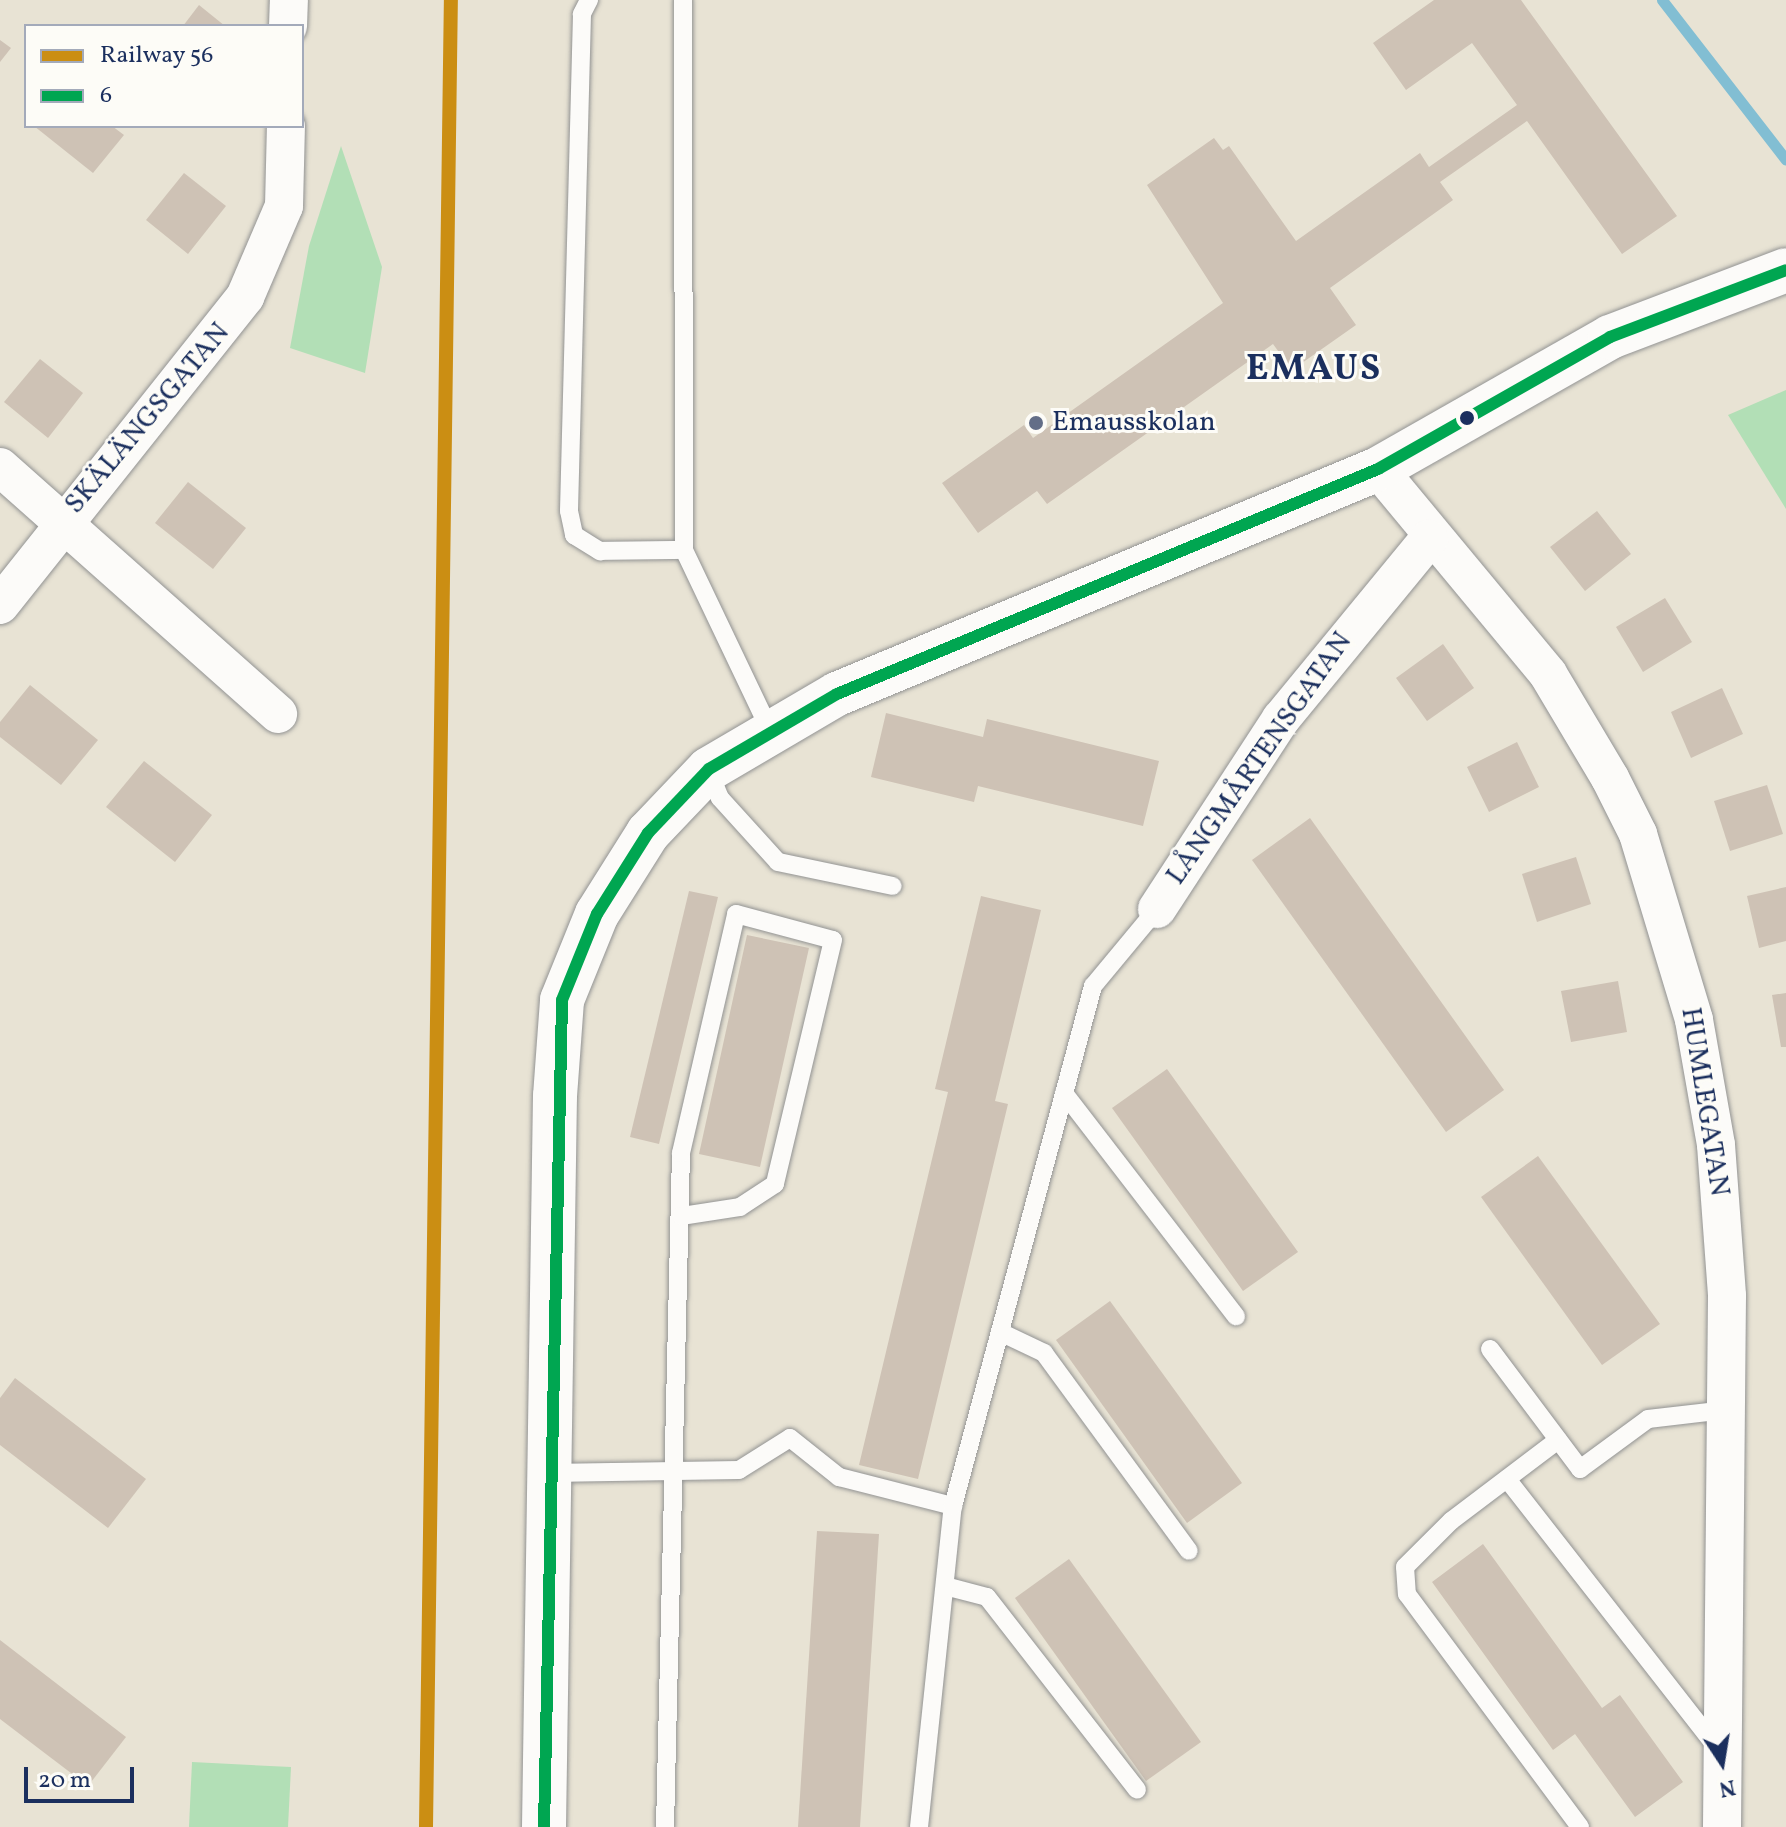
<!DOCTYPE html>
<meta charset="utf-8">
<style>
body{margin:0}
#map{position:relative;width:1786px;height:1827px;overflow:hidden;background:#e8e3d4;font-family:Vollkorn,serif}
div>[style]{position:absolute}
.green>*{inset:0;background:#b2dfb6}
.stream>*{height:11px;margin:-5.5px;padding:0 5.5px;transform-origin:5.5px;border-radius:5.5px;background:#82bed3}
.building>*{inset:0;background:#cec2b5}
.roads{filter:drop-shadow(0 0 2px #929393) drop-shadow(0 0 2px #929393)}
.service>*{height:18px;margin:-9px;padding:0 9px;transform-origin:9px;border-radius:9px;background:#fcfbf9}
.minor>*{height:38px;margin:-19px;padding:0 19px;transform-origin:19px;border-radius:19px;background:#fcfbf9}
.tertiary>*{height:44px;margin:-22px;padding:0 22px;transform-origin:22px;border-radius:22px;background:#fcfbf9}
.bus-1>*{height:12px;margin:-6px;padding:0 6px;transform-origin:6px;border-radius:6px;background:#00a651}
.rail-1>*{height:14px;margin:-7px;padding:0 7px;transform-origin:7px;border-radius:7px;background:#cb8e13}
.dots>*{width:22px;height:22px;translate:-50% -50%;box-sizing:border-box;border:4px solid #fdfcf7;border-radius:50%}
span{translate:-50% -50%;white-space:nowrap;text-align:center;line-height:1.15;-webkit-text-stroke:6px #fdfcf7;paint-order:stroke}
.street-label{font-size:28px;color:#1b2f5e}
.poi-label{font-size:28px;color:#1b2f5e}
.left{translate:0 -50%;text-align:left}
.district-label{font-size:36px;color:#1b2f5e;font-weight:700;letter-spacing:2px}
.legend{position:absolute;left:24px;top:24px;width:280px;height:104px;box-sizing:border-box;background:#fdfcf7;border:2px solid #a3aaba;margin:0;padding:10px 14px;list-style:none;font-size:24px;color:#1b2f5e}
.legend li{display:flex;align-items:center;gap:16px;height:40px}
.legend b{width:40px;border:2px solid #a3aaba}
.north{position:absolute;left:1682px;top:1723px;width:80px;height:80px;-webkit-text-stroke:6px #fdfcf7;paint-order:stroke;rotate:168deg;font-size:22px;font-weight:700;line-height:32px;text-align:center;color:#1b2f5e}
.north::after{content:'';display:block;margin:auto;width:28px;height:36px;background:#1b2f5e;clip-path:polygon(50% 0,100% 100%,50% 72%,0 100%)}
.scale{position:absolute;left:24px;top:1767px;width:110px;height:36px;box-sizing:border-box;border:4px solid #1b2f5e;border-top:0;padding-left:10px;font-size:24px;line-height:28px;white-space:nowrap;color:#1b2f5e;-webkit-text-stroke:6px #fdfcf7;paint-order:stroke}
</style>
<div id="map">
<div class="green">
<i style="clip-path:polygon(341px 146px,382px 267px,365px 373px,290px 348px,309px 246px)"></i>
<i style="clip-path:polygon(1786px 390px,1786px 509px,1728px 415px)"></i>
<i style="clip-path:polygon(192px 1762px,291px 1767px,288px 1827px,189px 1827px)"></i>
</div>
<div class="stream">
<i style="left:1662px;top:0;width:202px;rotate:52.2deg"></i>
</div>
<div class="building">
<i style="clip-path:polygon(1434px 0,1521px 0,1677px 216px,1622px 254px,1527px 121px,1440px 182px,1453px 200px,1330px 288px,1356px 325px,1292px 370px,1273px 344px,1047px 504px,1037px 491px,978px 533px,942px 483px,1024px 425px,1033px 438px,1223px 303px,1147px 185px,1214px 138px,1223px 150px,1229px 146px,1296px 241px,1420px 153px,1429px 167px,1517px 105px,1472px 43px,1406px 90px,1373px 43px)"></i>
<i style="clip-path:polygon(199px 5px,225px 26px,183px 26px)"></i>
<i style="clip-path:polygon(0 40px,11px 48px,0 62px)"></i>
<i style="clip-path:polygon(34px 126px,112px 126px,124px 135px,93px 173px)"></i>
<i style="clip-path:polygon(184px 173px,226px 206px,188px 254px,146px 220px)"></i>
<i style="clip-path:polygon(40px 359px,83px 393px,48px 438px,4px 402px)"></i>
<i style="clip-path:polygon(188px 482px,246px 528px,213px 569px,155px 523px)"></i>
<i style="clip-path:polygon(1597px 511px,1631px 554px,1585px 591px,1550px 547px)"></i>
<i style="clip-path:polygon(1665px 598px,1692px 642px,1643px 672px,1616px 627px)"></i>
<i style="clip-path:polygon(1443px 644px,1474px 688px,1427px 721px,1396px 678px)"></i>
<i style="clip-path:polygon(30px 685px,98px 740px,61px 785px,0 737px,0 722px)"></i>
<i style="clip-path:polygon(1722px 688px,1743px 734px,1691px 758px,1671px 712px)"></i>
<i style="clip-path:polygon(886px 713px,983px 737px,987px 719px,1159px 761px,1143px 826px,978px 786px,974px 802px,871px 777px)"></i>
<i style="clip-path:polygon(1517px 742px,1539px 787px,1489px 812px,1467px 767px)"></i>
<i style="clip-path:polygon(144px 761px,212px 815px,175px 862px,106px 807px)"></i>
<i style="clip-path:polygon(1767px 785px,1783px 834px,1730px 851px,1714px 801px)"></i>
<i style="clip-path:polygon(1310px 818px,1504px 1090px,1446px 1132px,1252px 860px)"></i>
<i style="clip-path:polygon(1576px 857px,1591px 904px,1537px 922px,1522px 874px)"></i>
<i style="clip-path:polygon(1786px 887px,1786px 941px,1759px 948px,1747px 896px)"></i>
<i style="clip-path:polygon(689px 891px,718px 897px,659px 1144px,630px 1137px)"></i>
<i style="clip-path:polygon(981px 896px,1041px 910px,995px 1101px,1008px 1104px,918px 1479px,859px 1465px,948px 1092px,935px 1089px)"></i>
<i style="clip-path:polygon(747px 935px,809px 948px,760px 1167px,699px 1154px)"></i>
<i style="clip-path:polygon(1618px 981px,1627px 1032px,1571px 1042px,1561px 991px)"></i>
<i style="clip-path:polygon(1786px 993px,1786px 1047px,1781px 1047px,1772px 995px)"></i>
<i style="clip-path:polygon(1167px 1069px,1298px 1252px,1243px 1291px,1112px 1108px)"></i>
<i style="clip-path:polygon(1538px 1156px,1660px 1324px,1602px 1365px,1481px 1197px)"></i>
<i style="clip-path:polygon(1110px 1301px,1242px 1483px,1187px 1523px,1056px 1340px)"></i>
<i style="clip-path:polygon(15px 1378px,146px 1479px,108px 1528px,0 1445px,0 1398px)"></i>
<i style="clip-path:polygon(817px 1531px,879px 1534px,860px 1827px,798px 1827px)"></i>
<i style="clip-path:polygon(1483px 1544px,1602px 1708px,1620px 1695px,1683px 1782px,1635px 1817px,1575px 1734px,1553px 1750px,1432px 1582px)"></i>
<i style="clip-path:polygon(1069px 1559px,1201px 1742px,1146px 1781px,1015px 1598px)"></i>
<i style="clip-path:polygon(0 1640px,126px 1737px,88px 1786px,0 1719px)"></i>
</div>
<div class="roads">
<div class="service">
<i style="left:589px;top:0;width:16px;rotate:117deg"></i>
<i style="left:582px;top:14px;width:497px;rotate:91.5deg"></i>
<i style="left:569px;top:511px;width:25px;rotate:78deg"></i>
<i style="left:574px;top:535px;width:31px;rotate:32deg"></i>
<i style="left:600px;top:551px;width:84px;rotate:-0.7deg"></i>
<i style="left:683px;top:0;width:550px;rotate:89.9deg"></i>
<i style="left:684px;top:550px;width:197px;rotate:64.5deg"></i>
<i style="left:709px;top:771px;width:29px;rotate:68deg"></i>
<i style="left:720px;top:798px;width:86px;rotate:47.8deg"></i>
<i style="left:778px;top:862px;width:117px;rotate:11.8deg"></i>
<i style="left:1064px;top:1093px;width:282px;rotate:52.4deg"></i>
<i style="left:1000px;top:1332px;width:49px;rotate:25.5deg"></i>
<i style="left:1044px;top:1353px;width:245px;rotate:53.8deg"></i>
<i style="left:1490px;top:1349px;width:150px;rotate:53.1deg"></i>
<i style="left:1580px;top:1469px;width:84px;rotate:-36.3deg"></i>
<i style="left:1648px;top:1419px;width:79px;rotate:-6.6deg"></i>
<i style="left:1558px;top:1440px;width:134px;rotate:142.9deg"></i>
<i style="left:1451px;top:1521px;width:65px;rotate:135deg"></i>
<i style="left:1405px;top:1567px;width:27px;rotate:86deg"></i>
<i style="left:1407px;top:1594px;width:290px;rotate:53.4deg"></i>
<i style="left:549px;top:1473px;width:190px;rotate:-0.9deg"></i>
<i style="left:739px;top:1470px;width:60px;rotate:-32.1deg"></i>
<i style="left:790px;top:1438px;width:63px;rotate:38.5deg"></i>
<i style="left:839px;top:1477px;width:118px;rotate:14.3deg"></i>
<i style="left:1507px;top:1479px;width:343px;rotate:52deg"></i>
<i style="left:945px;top:1586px;width:43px;rotate:14.7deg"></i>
<i style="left:987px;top:1597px;width:244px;rotate:52.1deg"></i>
<i style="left:665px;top:1827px;width:674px;rotate:-88.64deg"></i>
<i style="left:681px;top:1153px;width:245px;rotate:-77deg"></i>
<i style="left:736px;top:914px;width:100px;rotate:15deg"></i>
<i style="left:833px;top:940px;width:251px;rotate:103.4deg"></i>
<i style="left:775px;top:1184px;width:42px;rotate:146.7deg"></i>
<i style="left:740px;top:1207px;width:59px;rotate:171.2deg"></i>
<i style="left:919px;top:1827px;width:323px;rotate:-84deg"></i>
<i style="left:953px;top:1506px;width:539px;rotate:-74.93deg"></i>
<i style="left:1093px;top:986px;width:100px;rotate:-50.3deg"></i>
</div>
<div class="minor">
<i style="left:288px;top:26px;width:26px;rotate:-88deg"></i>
<i style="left:0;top:467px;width:372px;rotate:41.6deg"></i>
<i style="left:1378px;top:469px;width:266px;rotate:50.3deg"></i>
<i style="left:1548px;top:674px;width:121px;rotate:59.2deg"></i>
<i style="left:1610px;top:778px;width:63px;rotate:63.4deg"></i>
<i style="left:1638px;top:834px;width:194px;rotate:73.2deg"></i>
<i style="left:1694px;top:1020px;width:127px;rotate:80deg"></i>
<i style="left:1716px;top:1145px;width:151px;rotate:85.8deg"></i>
<i style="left:1727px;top:1296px;width:531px;rotate:90.54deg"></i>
<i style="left:0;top:605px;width:394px;rotate:-51.5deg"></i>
<i style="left:245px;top:297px;width:99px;rotate:-66.8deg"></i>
<i style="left:284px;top:206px;width:80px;rotate:-88.6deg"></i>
<i style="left:1157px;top:909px;width:227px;rotate:-56.9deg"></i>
<i style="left:1281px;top:719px;width:233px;rotate:-50.6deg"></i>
</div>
<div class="tertiary">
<i style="left:544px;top:1827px;width:731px;rotate:-89.14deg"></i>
<i style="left:555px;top:1096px;width:96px;rotate:-85.8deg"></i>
<i style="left:562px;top:1000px;width:93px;rotate:-67.9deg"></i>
<i style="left:597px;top:914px;width:96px;rotate:-57.8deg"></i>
<i style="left:648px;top:833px;width:88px;rotate:-46.4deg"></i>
<i style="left:709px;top:769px;width:148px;rotate:-30.4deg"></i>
<i style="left:837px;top:694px;width:586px;rotate:-22.58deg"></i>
<i style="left:1378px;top:469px;width:267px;rotate:-29.6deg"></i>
<i style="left:1610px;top:337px;width:188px;rotate:-20.8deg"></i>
</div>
</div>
<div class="bus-1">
<i style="left:544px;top:1827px;width:827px;rotate:-88.75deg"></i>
<i style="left:562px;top:1000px;width:93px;rotate:-67.9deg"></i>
<i style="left:597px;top:914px;width:96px;rotate:-57.8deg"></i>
<i style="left:648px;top:833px;width:88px;rotate:-46.4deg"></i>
<i style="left:709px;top:769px;width:148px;rotate:-30.4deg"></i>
<i style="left:837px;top:694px;width:586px;rotate:-22.58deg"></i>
<i style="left:1378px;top:469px;width:267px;rotate:-29.6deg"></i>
<i style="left:1610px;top:337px;width:188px;rotate:-20.8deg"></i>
</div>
<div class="rail-1">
<i style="left:426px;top:1827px;width:1827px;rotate:-89.22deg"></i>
</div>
<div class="dots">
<i style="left:1467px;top:418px;background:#1b2f5e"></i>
<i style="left:1036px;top:423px;background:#636e87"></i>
</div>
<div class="street-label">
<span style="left:148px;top:419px;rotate:-50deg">SKÄLÄNGSGATAN</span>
<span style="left:1260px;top:759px;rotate:-55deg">LÅNGMÅRTENSGATAN</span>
<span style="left:1704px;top:1102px;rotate:81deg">HUMLEGATAN</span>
</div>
<div class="poi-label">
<span class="left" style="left:1052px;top:423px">Emausskolan</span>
</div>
<div class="district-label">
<span style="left:1314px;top:371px">EMAUS</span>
</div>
<ul class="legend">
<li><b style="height:10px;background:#cb8e13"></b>Railway 56</li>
<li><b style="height:10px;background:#00a651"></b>6</li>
</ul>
<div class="north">N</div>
<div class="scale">20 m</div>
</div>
